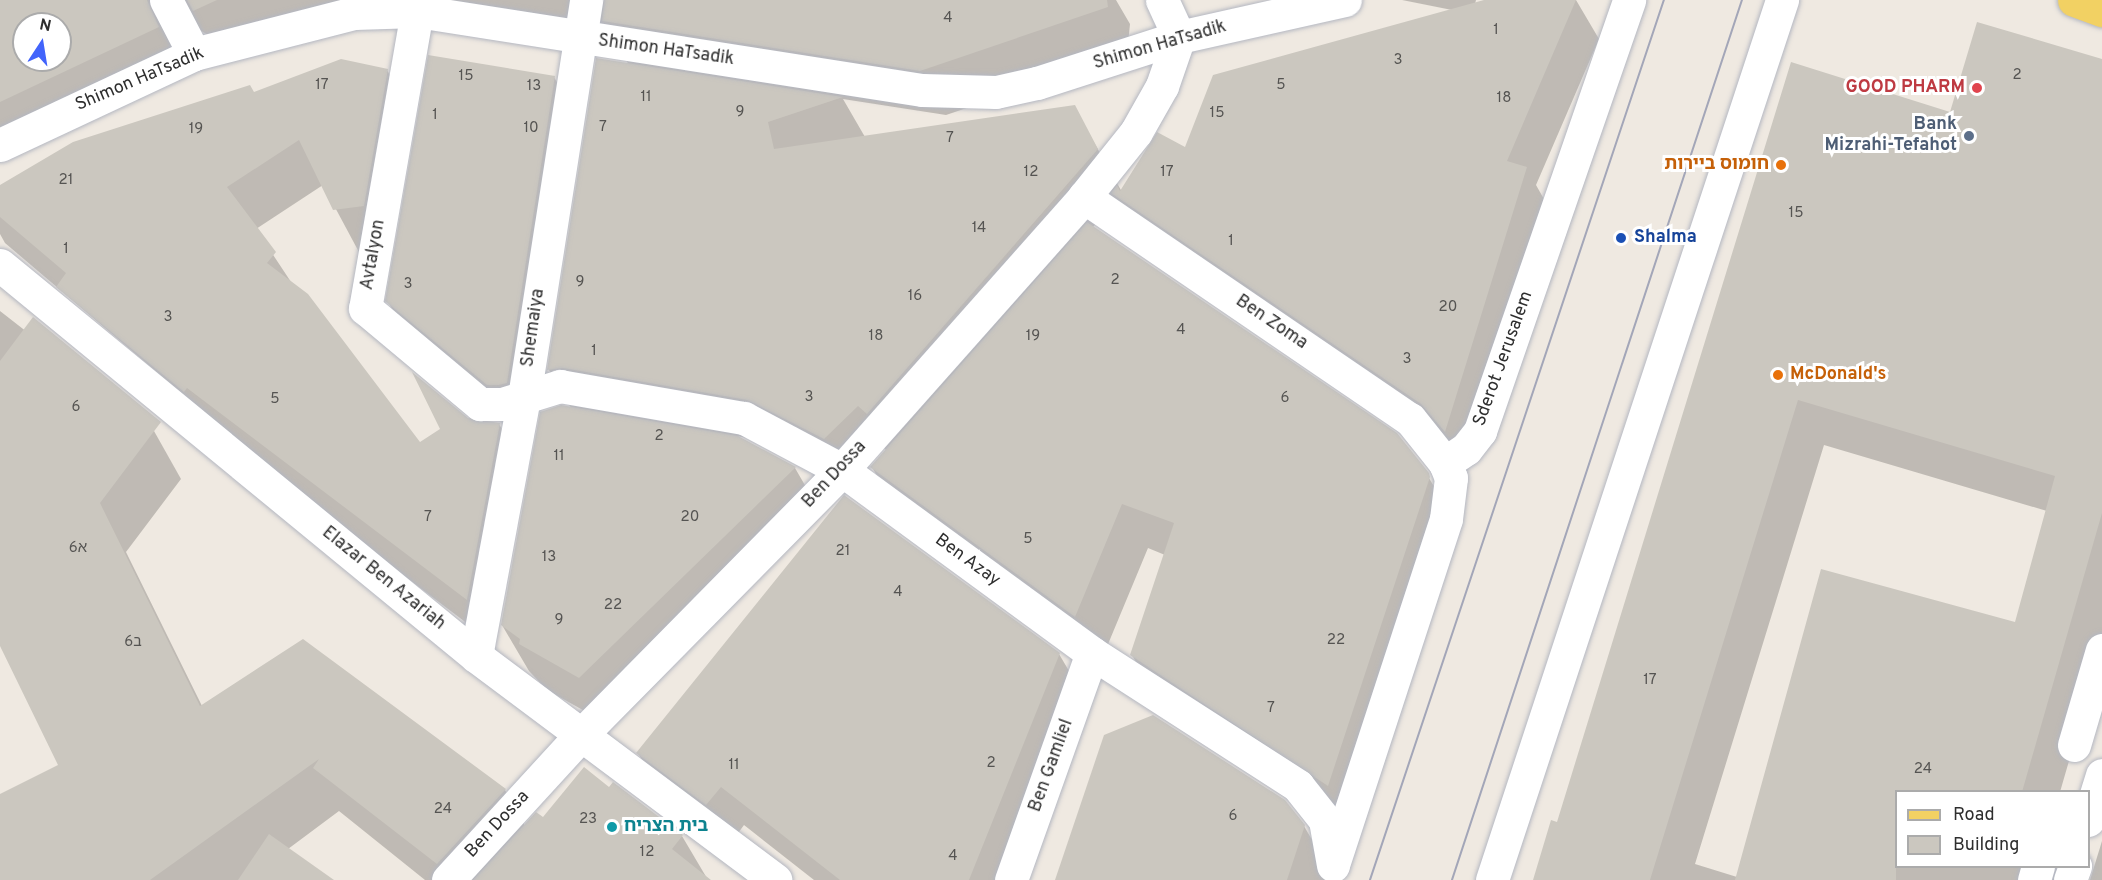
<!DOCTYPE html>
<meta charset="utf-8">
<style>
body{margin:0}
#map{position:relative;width:2102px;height:880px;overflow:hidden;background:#efe9e1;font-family:Overpass,"Noto Sans Hebrew",sans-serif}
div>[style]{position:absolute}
.shadow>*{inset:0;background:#0003}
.building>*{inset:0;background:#cbc7bf}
.roads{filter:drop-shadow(0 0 2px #b4b7c1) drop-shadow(0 0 2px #b4b7c1)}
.minor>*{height:33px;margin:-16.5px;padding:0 16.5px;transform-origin:16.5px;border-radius:16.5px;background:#fff}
.major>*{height:33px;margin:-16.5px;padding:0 16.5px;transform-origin:16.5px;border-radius:16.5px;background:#f2d163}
.tram>*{height:1.5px;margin:-0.75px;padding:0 0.75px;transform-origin:0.75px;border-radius:0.75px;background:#a3a6b8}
.dots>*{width:16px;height:16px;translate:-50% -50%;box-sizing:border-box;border:3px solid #fff;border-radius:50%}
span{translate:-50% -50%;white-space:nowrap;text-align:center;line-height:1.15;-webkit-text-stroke:6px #fff;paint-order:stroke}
.number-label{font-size:15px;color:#555452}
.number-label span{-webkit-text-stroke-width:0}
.street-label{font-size:18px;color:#2e2e2e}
.health-label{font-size:18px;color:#be3a42;font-weight:700}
.right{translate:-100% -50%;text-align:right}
.service-label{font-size:18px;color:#4e5e75;font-weight:700}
.food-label{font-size:18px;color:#c56008;font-weight:700}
.left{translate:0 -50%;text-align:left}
.transit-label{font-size:18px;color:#164399;font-weight:700}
.culture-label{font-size:18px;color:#0d838f;font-weight:700}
.legend{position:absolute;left:1895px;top:790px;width:195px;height:78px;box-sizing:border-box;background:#fff;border:2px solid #ababab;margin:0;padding:8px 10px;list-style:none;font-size:18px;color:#2e2e2e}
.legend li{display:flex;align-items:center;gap:12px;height:30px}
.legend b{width:30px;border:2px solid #ababab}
.north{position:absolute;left:12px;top:12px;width:60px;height:60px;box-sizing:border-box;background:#fff;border:2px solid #ababab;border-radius:50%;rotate:12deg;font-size:16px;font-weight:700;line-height:24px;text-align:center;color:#2e2e2e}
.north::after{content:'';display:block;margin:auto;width:21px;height:27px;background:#4264fb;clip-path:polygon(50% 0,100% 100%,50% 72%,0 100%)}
</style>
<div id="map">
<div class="shadow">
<i style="clip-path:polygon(evenodd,0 0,1116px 0,1130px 24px,1127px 54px,946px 115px,843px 99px,865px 137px,1074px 107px,1122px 192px,1186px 149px,1452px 10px,1402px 0,1476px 0,1475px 4px,1489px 0,1576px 0,1599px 39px,1536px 185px,1549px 208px,1467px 470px,1445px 443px,1117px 200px,1093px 227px,1429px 478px,1456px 524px,1354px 830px,1158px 701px,1132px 655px,1165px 555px,1148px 548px,1101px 661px,898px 512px,872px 467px,886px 450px,884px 448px,849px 482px,774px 443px,737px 436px,795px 468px,821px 513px,606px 723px,547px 690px,529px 671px,502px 625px,571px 408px,549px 370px,597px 60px,629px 65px,608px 29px,412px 5px,208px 35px,193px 26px,184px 73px,0 159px,0 0,24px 24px,60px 24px,60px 60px,24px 60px,24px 24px)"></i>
<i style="clip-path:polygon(evenodd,2102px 61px,2102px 647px,2060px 792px,1896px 792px,1896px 866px,2039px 866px,2035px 880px,1534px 880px,1558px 823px,1951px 114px,2102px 61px,1824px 445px,2047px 511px,2016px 624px,1737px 877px,1695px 864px,1824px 445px)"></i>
<i style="clip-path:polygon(387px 70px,412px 115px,360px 254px,323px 185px,256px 229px,293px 285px,419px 444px,467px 420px,499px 424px,525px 469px,493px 643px,189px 413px,172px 385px,5px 243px,0 234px,0 187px,254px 94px)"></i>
<i style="clip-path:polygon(554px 77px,574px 112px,520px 420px,407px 335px,387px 300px)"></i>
<i style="clip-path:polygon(0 311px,154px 431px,181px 479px,126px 552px,202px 706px,505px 790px,525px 826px,610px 789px,682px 836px,708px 880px,425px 880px,339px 811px,288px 849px,331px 880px,0 880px,0 796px,60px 765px,0 643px)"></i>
<i style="clip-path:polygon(1059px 654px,1082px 693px,1005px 880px,814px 880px,744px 825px,730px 844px,661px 792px,638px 753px)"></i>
<i style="clip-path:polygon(1304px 826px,1330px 871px,1327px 880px,1057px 880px)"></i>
<i style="clip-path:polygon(2102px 841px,2102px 880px,2090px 880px)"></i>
</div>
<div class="building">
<i style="clip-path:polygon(evenodd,0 0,147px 0,159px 27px,0 102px,0 0,24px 24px,60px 24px,60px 60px,24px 60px,24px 24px)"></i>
<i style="clip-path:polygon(187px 0,217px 0,193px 11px)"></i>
<i style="clip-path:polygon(604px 0,1107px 0,1108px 7px,920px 71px,602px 21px)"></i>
<i style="clip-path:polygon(1484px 0,1576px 0,1507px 161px,1527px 167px,1445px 432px,1421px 404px,1111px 193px,1117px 185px,1120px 191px,1157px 132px,1185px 147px,1213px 75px)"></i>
<i style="clip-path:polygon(1977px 22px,2102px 59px,2102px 513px,2022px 792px,1896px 792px,1896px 880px,1735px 880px,1821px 569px,2015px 622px,2055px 476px,1798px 400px,1650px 880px,1533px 880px,1551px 820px,1557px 822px,1791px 62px,1950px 112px)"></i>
<i style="clip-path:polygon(428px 55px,555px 76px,507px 383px,499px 385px,487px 385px,385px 301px)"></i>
<i style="clip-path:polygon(596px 58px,843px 97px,768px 122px,774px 149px,1075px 105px,1098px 149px,867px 414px,858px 406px,824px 439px,747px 400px,563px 368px,547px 370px)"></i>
<i style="clip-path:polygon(341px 59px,388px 69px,364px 206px,333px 210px,299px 140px,227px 187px,276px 252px,267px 263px,308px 294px,420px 442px,440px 429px,412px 372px,468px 418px,500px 423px,467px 600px,187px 388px,184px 392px,56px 287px,66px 273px,0 217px,0 185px,73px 142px,250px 85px,254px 92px)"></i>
<i style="clip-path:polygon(1087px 222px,1397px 433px,1429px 473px,1430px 477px,1328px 786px,1130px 655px,1174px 523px,1122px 504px,1075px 617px,870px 467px)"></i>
<i style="clip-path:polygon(33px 317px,161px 422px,100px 503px,200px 706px,303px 639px,506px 789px,437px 864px,313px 768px,319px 759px,150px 880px,0 880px,0 794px,58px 765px,0 646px,0 361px)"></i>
<i style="clip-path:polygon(561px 405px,738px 436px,796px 467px,579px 678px,519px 644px,520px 639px,501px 625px,540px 412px)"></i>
<i style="clip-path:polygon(844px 495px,1060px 653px,969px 880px,840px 880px,721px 787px,706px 805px,636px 753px)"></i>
<i style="clip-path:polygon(1153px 715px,1285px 800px,1305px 825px,1287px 880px,1055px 880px,1104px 735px)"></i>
<i style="clip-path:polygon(584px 767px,609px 787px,613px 782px,683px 835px,672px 849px,711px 880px,473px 880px,536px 812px,543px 817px)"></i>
<i style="clip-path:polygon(269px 834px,334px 880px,238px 880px)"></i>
</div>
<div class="roads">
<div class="minor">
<i style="left:166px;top:0;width:61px;rotate:62.6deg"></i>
<i style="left:1162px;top:0;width:41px;rotate:65.3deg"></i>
<i style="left:417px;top:11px;width:302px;rotate:99.9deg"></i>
<i style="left:365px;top:308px;width:150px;rotate:39.9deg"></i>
<i style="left:480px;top:404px;width:22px"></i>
<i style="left:502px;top:404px;width:61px;rotate:-17.2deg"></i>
<i style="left:560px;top:386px;width:187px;rotate:9.9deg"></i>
<i style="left:744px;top:418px;width:111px;rotate:28deg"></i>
<i style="left:842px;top:470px;width:310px;rotate:36.2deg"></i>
<i style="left:1092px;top:653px;width:245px;rotate:32.8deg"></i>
<i style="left:1298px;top:786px;width:43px;rotate:51.5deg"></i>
<i style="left:1325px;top:820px;width:46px;rotate:79.9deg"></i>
<i style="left:0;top:145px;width:214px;rotate:-25.1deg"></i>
<i style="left:194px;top:54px;width:165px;rotate:-14.4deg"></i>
<i style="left:354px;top:13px;width:63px;rotate:-1.8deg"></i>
<i style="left:417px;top:11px;width:511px;rotate:8.89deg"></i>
<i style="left:922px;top:90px;width:74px;rotate:1.5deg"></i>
<i style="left:996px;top:92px;width:42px;rotate:-12.4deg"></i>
<i style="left:1037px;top:83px;width:149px;rotate:-17.9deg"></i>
<i style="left:1179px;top:37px;width:170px;rotate:-12.6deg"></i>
<i style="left:1084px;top:197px;width:394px;rotate:34.3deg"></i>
<i style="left:1410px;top:419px;width:56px;rotate:51.5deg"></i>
<i style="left:1445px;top:463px;width:16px;rotate:68deg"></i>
<i style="left:1451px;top:478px;width:41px;rotate:97deg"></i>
<i style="left:1446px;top:519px;width:360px;rotate:108.1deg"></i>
<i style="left:0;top:265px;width:616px;rotate:39.4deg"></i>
<i style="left:476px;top:656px;width:374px;rotate:36.8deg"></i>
<i style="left:1445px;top:463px;width:25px;rotate:-34deg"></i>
<i style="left:1466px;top:449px;width:23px;rotate:-52deg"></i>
<i style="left:1480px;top:431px;width:456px;rotate:-70.9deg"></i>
<i style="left:476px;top:656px;width:263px;rotate:-79.5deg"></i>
<i style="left:524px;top:397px;width:402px;rotate:-81.1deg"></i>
<i style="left:2074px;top:745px;width:99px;rotate:-73.6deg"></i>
<i style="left:2088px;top:820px;width:47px;rotate:-72.7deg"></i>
<i style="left:448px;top:880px;width:198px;rotate:-47.5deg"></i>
<i style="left:582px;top:734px;width:371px;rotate:-45.4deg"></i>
<i style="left:842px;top:470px;width:365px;rotate:-48.4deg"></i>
<i style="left:1084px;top:197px;width:83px;rotate:-51.3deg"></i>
<i style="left:1136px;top:132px;width:53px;rotate:-60.5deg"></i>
<i style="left:1162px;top:86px;width:52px;rotate:-70.9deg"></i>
<i style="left:1011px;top:880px;width:241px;rotate:-70.4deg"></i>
<i style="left:1492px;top:880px;width:927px;rotate:-71.76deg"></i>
<i style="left:2034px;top:880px;width:15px;rotate:-74deg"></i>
<i style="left:2070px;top:880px;width:15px;rotate:-70deg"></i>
</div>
<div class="major">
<i style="left:2074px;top:0;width:30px;rotate:20deg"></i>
</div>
</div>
<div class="tram">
<i style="left:1370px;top:880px;width:928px;rotate:-71.53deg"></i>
<i style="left:1452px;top:880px;width:927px;rotate:-71.76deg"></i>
</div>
<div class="dots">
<i style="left:1977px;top:88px;background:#e0444e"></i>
<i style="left:1969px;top:136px;background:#5c6f8a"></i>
<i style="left:1781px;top:165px;background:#e8710a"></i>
<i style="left:1621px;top:238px;background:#1a4fb4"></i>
<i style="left:1778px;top:375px;background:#e8710a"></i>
<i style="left:612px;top:827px;background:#0f9aa8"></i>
</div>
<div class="number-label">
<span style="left:948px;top:19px">4</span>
<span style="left:1496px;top:31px">1</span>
<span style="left:1398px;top:61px">3</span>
<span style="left:2017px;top:76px">2</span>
<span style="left:466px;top:77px">15</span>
<span style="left:322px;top:86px">17</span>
<span style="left:1281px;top:86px">5</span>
<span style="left:534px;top:87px">13</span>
<span style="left:646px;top:98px">11</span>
<span style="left:1504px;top:99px">18</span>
<span style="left:740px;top:113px">9</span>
<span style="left:1217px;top:114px">15</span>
<span style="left:435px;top:116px">1</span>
<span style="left:603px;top:128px">7</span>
<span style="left:531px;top:129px">10</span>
<span style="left:196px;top:130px">19</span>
<span style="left:950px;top:139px">7</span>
<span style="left:1031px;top:173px">12</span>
<span style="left:1167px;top:173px">17</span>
<span style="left:66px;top:181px">21</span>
<span style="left:1796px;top:214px">15</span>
<span style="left:979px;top:229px">14</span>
<span style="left:1231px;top:242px">1</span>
<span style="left:66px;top:250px">1</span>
<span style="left:1115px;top:281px">2</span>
<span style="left:580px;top:283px">9</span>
<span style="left:408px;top:285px">3</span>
<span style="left:915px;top:297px">16</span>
<span style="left:1448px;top:308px">20</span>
<span style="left:168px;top:318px">3</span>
<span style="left:1181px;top:331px">4</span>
<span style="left:876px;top:337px">18</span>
<span style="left:1033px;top:337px">19</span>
<span style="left:594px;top:352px">1</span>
<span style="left:1407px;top:360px">3</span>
<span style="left:809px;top:398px">3</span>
<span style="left:1285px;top:399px">6</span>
<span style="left:275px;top:400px">5</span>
<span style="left:76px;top:408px">6</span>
<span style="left:659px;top:437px">2</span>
<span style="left:559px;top:457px">11</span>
<span style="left:428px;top:518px">7</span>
<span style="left:690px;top:518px">20</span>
<span style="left:1028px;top:540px">5</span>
<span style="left:78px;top:549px">6א</span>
<span style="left:843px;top:552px">21</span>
<span style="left:549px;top:558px">13</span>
<span style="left:898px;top:593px">4</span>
<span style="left:613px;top:606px">22</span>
<span style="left:559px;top:621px">9</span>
<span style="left:1336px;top:641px">22</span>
<span style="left:133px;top:643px">6ב</span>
<span style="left:1650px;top:681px">17</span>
<span style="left:1271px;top:709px">7</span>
<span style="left:991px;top:764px">2</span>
<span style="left:734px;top:766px">11</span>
<span style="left:1923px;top:770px">24</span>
<span style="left:443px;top:810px">24</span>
<span style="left:1233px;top:817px">6</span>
<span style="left:588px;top:820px">23</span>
<span style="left:647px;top:853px">12</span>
<span style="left:953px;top:857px">4</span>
</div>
<div class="street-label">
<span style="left:1160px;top:46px;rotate:-16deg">Shimon HaTsadik</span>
<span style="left:666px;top:51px;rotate:8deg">Shimon HaTsadik</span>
<span style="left:140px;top:80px;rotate:-23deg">Shimon HaTsadik</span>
<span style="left:374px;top:255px;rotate:-80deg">Avtalyon</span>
<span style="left:1271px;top:323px;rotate:34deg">Ben Zoma</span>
<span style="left:534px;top:328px;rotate:-82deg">Shemaiya</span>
<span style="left:1504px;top:359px;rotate:-70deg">Sderot Jerusalem</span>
<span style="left:835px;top:475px;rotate:-47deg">Ben Dossa</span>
<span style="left:967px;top:561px;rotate:36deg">Ben Azay</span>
<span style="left:383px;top:579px;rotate:39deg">Elazar Ben Azariah</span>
<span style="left:1052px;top:766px;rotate:-70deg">Ben Gamliel</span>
<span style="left:498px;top:825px;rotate:-47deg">Ben Dossa</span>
</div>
<div class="health-label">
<span class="right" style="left:1965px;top:88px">GOOD PHARM</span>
</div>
<div class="service-label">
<span class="right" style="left:1957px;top:136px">Bank<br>Mizrahi-Tefahot</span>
</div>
<div class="food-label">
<span class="right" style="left:1769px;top:165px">חומוס ביירות</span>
<span class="left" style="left:1790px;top:375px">McDonald's</span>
</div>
<div class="transit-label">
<span class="left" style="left:1634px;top:238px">Shalma</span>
</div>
<div class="culture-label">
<span class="left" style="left:624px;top:827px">בית הצריח</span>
</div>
<ul class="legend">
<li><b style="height:8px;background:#f2d163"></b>Road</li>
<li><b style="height:16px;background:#cbc7bf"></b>Building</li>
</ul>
<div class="north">N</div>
</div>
